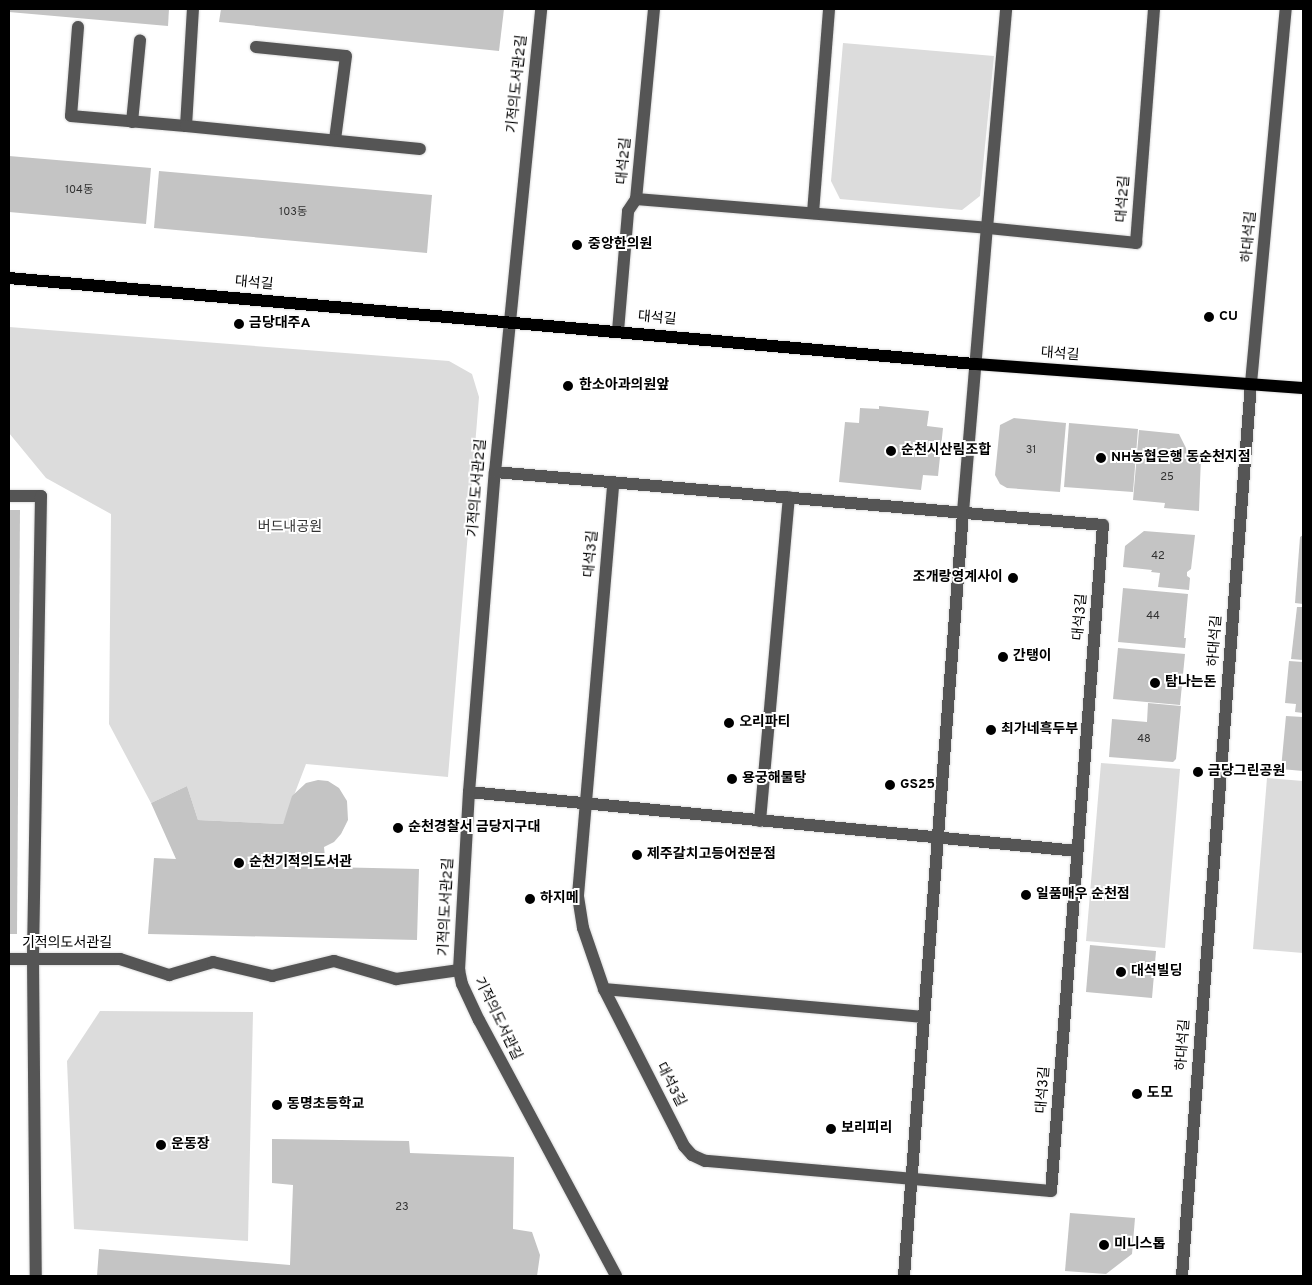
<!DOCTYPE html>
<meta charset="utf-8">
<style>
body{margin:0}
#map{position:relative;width:1312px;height:1285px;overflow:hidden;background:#fff;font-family:Overpass,"Noto Sans KR",sans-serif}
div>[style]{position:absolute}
.green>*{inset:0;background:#dcdcdc}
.building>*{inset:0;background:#c4c4c4}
.roads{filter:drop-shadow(0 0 1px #dbdbdb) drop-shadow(0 0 1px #dbdbdb)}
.minor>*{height:12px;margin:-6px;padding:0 6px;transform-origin:6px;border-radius:6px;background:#555}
.major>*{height:12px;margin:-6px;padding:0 6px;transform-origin:6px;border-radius:6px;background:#000}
.dots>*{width:14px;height:14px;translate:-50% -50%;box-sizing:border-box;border:2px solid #fff;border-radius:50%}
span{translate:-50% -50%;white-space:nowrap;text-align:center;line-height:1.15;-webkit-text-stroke:4px #fff;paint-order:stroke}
.number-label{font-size:11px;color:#313131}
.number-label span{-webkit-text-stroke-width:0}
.street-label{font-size:14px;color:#000}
.poi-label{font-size:14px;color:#000;font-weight:700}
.left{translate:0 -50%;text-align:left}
.right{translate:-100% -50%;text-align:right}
.park-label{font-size:14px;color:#333}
.frame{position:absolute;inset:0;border:10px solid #000;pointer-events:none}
</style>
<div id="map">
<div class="green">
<i style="clip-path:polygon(843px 43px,994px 56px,980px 196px,962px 210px,840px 199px,831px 181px)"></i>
<i style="clip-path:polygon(9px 327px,449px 361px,472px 374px,479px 397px,448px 777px,306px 764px,283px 824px,198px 820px,187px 786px,151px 803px,109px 724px,111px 514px,46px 478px,9px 433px)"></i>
<i style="clip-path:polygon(1101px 763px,1180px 769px,1165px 948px,1086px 941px)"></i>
<i style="clip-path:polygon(1267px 778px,1303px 781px,1303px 953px,1253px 949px)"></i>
<i style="clip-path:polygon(100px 1011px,253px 1012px,248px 1241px,74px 1229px,67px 1061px)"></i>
</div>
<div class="building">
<i style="clip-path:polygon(9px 9px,169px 9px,168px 26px,9px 12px)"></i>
<i style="clip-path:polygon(221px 9px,504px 9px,499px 51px,219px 22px)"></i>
<i style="clip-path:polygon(9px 156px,151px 168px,146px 224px,9px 212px)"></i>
<i style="clip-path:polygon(159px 171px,432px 195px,427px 253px,154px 228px)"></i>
<i style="clip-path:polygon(879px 406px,929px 411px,927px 426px,943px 428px,938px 476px,923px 475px,921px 490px,839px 482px,845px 422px,859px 423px,860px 408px,879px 409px)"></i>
<i style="clip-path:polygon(1014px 418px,1066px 423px,1060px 492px,1007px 488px,1000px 484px,995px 475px,1000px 425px)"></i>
<i style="clip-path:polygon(1069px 423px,1138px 429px,1133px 492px,1064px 487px)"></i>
<i style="clip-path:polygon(1139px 430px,1179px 434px,1187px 450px,1193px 456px,1201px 456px,1199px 511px,1164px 508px,1165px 503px,1133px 500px)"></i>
<i style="clip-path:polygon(9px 510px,20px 510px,17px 934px,9px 934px)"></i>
<i style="clip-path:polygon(1144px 531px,1195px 535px,1191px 569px,1187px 572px,1187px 576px,1190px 578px,1189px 590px,1158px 587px,1160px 573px,1151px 572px,1152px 570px,1123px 567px,1125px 546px)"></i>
<i style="clip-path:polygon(1303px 535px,1303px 604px,1295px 603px,1300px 537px)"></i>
<i style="clip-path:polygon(1123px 588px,1188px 594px,1184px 638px,1186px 638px,1185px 648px,1118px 642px)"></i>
<i style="clip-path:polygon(1297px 607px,1303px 607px,1303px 660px,1291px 659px)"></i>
<i style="clip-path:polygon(1118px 648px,1185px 654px,1180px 705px,1113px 699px)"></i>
<i style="clip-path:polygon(1289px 661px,1303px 662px,1303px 713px,1295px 712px,1296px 704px,1285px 703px)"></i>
<i style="clip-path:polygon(1148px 703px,1181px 706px,1176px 759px,1173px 762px,1109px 757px,1112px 719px,1147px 722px)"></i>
<i style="clip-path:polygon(1286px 716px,1303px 717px,1303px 771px,1281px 769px)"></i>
<i style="clip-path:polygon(318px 780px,328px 781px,339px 788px,347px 801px,348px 820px,341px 834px,334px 842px,324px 847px,326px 867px,419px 869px,417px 940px,148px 934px,154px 858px,176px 859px,151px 803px,187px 786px,198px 820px,283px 824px,292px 796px,306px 783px)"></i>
<i style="clip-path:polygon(1090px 945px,1156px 951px,1152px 998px,1086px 992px)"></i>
<i style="clip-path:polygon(272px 1139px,409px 1141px,410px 1153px,514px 1157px,513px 1229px,532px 1232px,540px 1255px,537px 1276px,97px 1276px,99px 1249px,290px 1265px,293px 1185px,272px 1183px)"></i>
<i style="clip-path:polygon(1070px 1213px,1135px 1218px,1132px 1254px,1106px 1274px,1065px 1271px)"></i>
</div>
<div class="roads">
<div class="minor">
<i style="left:654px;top:9px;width:191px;rotate:95.4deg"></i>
<i style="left:636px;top:199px;width:352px;rotate:4.7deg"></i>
<i style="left:987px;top:228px;width:220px;rotate:-85deg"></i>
<i style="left:78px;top:27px;width:89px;rotate:94.5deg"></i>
<i style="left:71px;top:116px;width:115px;rotate:5deg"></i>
<i style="left:186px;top:126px;width:117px;rotate:-86.6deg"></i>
<i style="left:256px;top:47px;width:90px;rotate:5.7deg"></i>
<i style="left:346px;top:56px;width:85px;rotate:97.5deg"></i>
<i style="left:132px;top:122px;width:82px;rotate:-84.4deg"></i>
<i style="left:186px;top:126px;width:235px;rotate:5.6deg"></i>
<i style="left:813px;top:213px;width:205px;rotate:-85.5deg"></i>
<i style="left:618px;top:331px;width:120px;rotate:-85.2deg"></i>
<i style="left:628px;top:211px;width:14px;rotate:-56deg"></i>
<i style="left:495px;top:472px;width:610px;rotate:4.98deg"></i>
<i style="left:1103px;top:525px;width:668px;rotate:94.46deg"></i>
<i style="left:1051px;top:1191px;width:347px;rotate:-175deg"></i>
<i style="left:705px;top:1161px;width:14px;rotate:-155deg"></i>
<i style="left:692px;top:1155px;width:12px;rotate:-132deg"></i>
<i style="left:684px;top:1146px;width:176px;rotate:-117deg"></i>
<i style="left:604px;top:989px;width:65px;rotate:-109deg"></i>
<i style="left:583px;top:928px;width:33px;rotate:-99deg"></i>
<i style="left:578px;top:895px;width:412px;rotate:-85.1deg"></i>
<i style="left:9px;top:496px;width:32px"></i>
<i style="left:41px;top:496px;width:463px;rotate:91deg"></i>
<i style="left:33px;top:959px;width:317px;rotate:89.5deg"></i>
<i style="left:469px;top:792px;width:611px;rotate:5.54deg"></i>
<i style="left:760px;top:821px;width:325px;rotate:-84.9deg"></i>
<i style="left:9px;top:959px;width:111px"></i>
<i style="left:120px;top:959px;width:52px;rotate:18.1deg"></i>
<i style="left:169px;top:975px;width:46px;rotate:-16.5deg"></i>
<i style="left:213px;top:962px;width:61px;rotate:13.3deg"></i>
<i style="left:272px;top:976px;width:64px;rotate:-13.6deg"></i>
<i style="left:334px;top:961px;width:65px;rotate:16.2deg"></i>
<i style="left:396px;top:979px;width:64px;rotate:-8.1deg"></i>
<i style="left:459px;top:970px;width:14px;rotate:78deg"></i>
<i style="left:462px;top:984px;width:40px;rotate:65deg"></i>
<i style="left:479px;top:1020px;width:290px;rotate:61.8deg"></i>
<i style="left:459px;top:970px;width:178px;rotate:-86.8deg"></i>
<i style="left:469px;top:792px;width:321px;rotate:-85.4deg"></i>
<i style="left:495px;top:472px;width:465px;rotate:-84.3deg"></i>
<i style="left:604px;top:989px;width:321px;rotate:5deg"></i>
<i style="left:904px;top:1276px;width:766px;rotate:-85.58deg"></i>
<i style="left:963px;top:512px;width:285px;rotate:-85.2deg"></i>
<i style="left:987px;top:228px;width:150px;rotate:5.7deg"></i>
<i style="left:1136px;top:243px;width:235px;rotate:-85.6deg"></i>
<i style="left:1182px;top:1276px;width:896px;rotate:-85.58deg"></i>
<i style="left:1251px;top:383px;width:376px;rotate:-84.7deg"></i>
</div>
<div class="major">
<i style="left:9px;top:278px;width:970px;rotate:5.09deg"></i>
<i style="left:975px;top:364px;width:329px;rotate:4.2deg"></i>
</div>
</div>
<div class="dots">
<i style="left:577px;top:245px;background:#000"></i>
<i style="left:1209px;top:317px;background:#000"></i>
<i style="left:239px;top:324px;background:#000"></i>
<i style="left:568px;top:386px;background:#000"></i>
<i style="left:891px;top:451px;background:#000"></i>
<i style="left:1101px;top:458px;background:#000"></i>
<i style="left:1013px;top:578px;background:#000"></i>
<i style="left:1003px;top:657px;background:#000"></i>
<i style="left:1155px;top:683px;background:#000"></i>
<i style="left:729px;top:723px;background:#000"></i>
<i style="left:991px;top:730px;background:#000"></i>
<i style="left:1198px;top:772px;background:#000"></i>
<i style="left:732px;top:779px;background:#000"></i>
<i style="left:890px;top:785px;background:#000"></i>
<i style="left:398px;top:828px;background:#000"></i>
<i style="left:637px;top:855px;background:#000"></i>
<i style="left:239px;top:863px;background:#000"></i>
<i style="left:1026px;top:895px;background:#000"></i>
<i style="left:530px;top:899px;background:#000"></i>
<i style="left:1121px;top:972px;background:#000"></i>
<i style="left:1137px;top:1094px;background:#000"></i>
<i style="left:277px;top:1105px;background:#000"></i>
<i style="left:831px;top:1129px;background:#000"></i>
<i style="left:161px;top:1145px;background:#000"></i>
<i style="left:1104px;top:1245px;background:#000"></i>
</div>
<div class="number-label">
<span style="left:79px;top:190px">104동</span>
<span style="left:293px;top:212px">103동</span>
<span style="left:1031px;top:450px">31</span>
<span style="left:1167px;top:477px">25</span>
<span style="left:1158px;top:556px">42</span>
<span style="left:1153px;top:616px">44</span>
<span style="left:1144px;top:739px">48</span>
<span style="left:402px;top:1207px">23</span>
</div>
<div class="street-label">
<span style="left:518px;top:84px;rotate:-84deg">기적의도서관2길</span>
<span style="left:625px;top:161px;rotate:-85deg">대석2길</span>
<span style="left:1124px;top:199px;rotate:-86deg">대석2길</span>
<span style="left:1250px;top:237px;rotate:-85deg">하대석길</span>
<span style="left:254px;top:284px;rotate:5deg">대석길</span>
<span style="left:657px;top:319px;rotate:5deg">대석길</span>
<span style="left:1060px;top:355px;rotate:4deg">대석길</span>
<span style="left:478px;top:488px;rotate:-85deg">기적의도서관2길</span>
<span style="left:592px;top:554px;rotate:-85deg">대석3길</span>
<span style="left:1081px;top:617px;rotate:-85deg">대석3길</span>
<span style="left:1216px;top:641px;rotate:-86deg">하대석길</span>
<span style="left:447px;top:907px;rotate:-87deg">기적의도서관2길</span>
<span style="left:67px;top:944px">기적의도서관길</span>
<span style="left:497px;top:1019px;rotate:64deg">기적의도서관길</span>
<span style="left:1184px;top:1045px;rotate:-86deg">하대석길</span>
<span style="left:670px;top:1085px;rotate:63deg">대석3길</span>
<span style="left:1044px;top:1090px;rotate:-86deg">대석3길</span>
</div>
<div class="poi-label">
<span class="left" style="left:588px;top:245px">중앙한의원</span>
<span class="left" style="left:1219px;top:317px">CU</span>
<span class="left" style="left:249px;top:324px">금당대주A</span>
<span class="left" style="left:579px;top:386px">한소아과의원앞</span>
<span class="left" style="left:901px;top:451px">순천시산림조합</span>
<span class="left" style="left:1111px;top:458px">NH농협은행 동순천지점</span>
<span class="right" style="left:1003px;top:578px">조개랑영계사이</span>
<span class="left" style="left:1013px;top:657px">간탱이</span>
<span class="left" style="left:1165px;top:683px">탐나는돈</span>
<span class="left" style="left:739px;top:723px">오리파티</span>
<span class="left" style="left:1001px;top:730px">최가네흑두부</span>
<span class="left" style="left:1208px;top:772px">금당그린공원</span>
<span class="left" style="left:742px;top:779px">용궁해물탕</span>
<span class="left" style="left:900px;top:785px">GS25</span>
<span class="left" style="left:408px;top:828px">순천경찰서 금당지구대</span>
<span class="left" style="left:647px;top:855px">제주갈치고등어전문점</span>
<span class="left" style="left:249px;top:863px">순천기적의도서관</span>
<span class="left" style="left:1036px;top:895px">일품매우 순천점</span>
<span class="left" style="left:540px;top:899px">하지메</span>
<span class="left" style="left:1131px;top:972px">대석빌딩</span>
<span class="left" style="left:1147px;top:1094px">도모</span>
<span class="left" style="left:287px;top:1105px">동명초등학교</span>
<span class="left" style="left:841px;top:1129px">보리피리</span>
<span class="left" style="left:171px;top:1145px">운동장</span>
<span class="left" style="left:1114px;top:1245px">미니스톱</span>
</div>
<div class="park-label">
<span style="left:290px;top:528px">버드내공원</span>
</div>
<div class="frame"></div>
</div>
